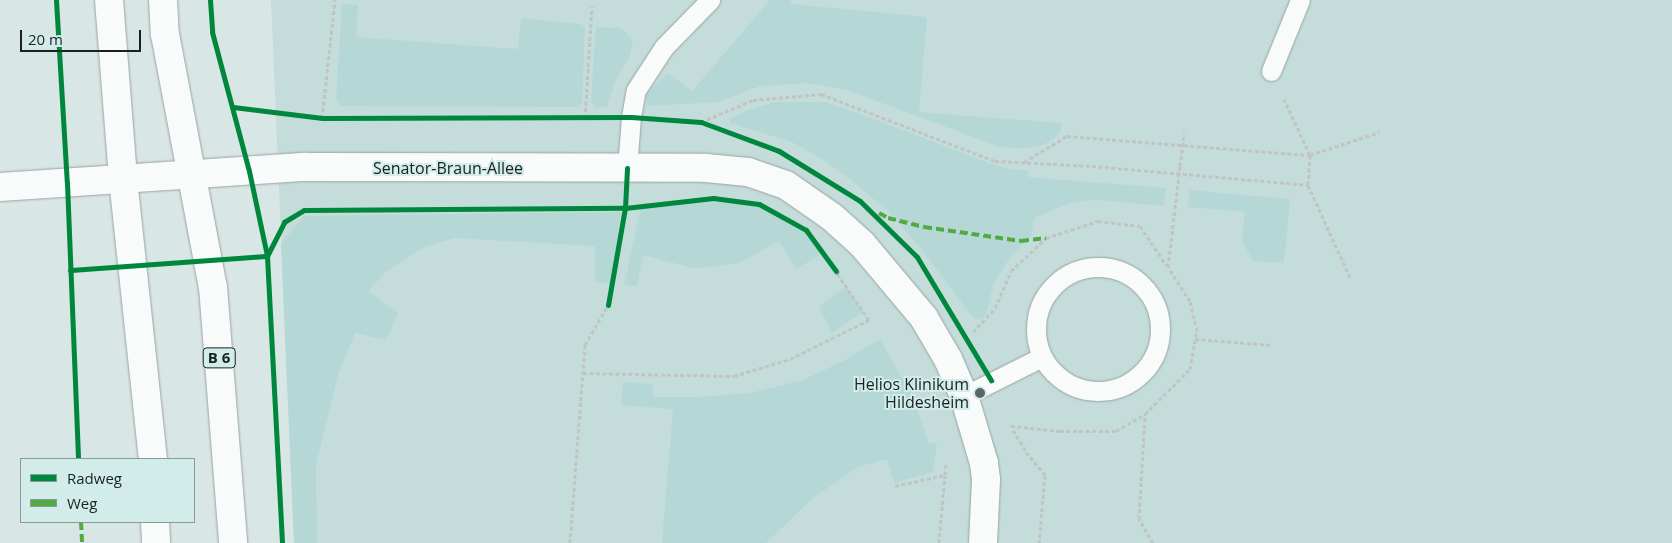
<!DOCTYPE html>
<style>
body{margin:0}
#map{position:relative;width:1672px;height:543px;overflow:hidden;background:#d8e6e5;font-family:"Open Sans",sans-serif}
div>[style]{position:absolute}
.built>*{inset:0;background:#c4dddb}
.green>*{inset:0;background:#b5d7d6}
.path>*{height:3px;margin-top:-1.5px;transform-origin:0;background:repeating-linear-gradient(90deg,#c0c5c4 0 4px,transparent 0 6.5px)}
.roads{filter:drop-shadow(0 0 1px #99a4a3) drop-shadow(0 0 1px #99a4a3)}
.service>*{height:19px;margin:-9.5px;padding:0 9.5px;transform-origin:9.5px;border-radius:9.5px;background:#f9fbfb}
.service>.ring{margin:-9.5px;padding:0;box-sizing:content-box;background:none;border:19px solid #f9fbfb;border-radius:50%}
.minor>*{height:28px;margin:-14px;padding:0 14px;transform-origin:14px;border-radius:14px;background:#f9fbfb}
.primary>*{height:28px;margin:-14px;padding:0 14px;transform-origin:14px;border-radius:14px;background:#f9fbfb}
.path-bridge>*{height:3px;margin-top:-1.5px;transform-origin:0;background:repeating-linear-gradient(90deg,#c0c5c4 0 4px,transparent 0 6.5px)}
.quiet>*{height:4px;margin-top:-2px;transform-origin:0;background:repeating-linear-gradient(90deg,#52aa43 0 8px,transparent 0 12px)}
.cycleway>*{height:5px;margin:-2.5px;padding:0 2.5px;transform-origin:2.5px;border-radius:2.5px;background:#00873e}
.dots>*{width:14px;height:14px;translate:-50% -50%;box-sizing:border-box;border:2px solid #d2ecea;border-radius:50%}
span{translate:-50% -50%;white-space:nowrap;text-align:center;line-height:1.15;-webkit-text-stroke:4px #d2ecea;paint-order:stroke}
.shield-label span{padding:1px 4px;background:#d2ecea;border:1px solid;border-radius:4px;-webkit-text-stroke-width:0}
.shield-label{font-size:15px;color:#182221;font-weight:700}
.street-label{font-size:16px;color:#182221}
.poi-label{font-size:16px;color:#182221}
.right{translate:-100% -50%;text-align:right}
.legend{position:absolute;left:20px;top:458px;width:175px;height:65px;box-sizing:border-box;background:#d2ecea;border:1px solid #889b9a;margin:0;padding:6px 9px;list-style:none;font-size:15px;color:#182221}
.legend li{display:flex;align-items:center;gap:10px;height:25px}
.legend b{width:25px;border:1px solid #889b9a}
.scale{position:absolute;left:20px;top:30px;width:121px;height:22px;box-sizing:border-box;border:2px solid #182221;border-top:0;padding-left:6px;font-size:15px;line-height:18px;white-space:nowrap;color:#182221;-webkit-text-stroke:4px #d2ecea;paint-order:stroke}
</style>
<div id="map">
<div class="built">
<i style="clip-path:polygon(271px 0,1672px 0,1672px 543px,294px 543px)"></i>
</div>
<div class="green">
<i style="clip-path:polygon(770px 0,791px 0,791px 4px,927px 17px,919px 112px,1061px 123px,1061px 130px,1053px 140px,1042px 145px,1026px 148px,1000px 147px,847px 90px,808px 83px,760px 86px,718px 102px,647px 106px,647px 96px,652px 88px,668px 73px,692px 91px)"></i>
<i style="clip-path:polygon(342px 4px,358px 5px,356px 37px,518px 49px,521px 18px,581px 24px,585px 28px,582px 103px,576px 107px,341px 106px,336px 100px)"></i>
<i style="clip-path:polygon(596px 27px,620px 28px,626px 32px,633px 42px,629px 58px,615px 81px,607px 107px,596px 108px,591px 102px)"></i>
<i style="clip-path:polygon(776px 102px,824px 102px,850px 110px,992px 164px,1009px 169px,1029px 170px,1028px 177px,1166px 188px,1164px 206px,1095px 200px,1070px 203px,1036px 217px,1033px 222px,1032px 235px,1010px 257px,993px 285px,987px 312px,983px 318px,977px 320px,972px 316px,918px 245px,887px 210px,857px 185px,825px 161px,792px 142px,730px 123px,730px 119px,747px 110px)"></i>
<i style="clip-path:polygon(1190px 190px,1290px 199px,1284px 263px,1253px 261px,1242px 241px,1245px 212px,1188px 207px)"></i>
<i style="clip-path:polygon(713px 198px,759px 204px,806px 230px,823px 253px,796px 269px,779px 241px,739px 263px,718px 266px,693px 268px,643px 255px,637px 286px,624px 285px,641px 207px)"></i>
<i style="clip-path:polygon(621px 212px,611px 284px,595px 282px,595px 246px,454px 238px,424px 247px,386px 272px,368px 291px,398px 313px,386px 340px,355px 333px,338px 375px,316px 465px,317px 543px,294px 543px,281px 244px,304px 216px)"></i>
<i style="clip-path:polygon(846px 287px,863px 312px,832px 333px,819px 306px)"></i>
<i style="clip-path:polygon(880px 339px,912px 396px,929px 443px,937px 444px,933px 472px,894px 483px,887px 459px,858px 467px,813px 498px,766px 543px,662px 543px,673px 409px,621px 405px,623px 382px,653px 384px,653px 397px,699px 397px,750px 393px,803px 380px,845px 360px)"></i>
</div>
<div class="path">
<i style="left:322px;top:118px;width:119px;rotate:-83.7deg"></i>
<i style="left:585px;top:118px;width:112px;rotate:-86.4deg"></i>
<i style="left:701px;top:122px;width:56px;rotate:-22.9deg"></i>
<i style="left:753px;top:100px;width:68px;rotate:-5deg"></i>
<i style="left:821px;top:94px;width:186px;rotate:21.1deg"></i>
<i style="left:995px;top:161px;width:97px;rotate:3deg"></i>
<i style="left:1092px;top:166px;width:217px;rotate:5deg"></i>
<i style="left:1308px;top:185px;width:30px;rotate:-86deg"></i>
<i style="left:1310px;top:155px;width:62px;rotate:-114.9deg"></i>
<i style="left:1024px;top:162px;width:50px;rotate:-31.2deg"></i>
<i style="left:1067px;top:136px;width:244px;rotate:4.5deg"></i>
<i style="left:1310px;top:155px;width:73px;rotate:-18.4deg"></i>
<i style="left:1308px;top:185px;width:104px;rotate:65.6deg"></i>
<i style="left:973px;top:332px;width:33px;rotate:-47deg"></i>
<i style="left:995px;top:308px;width:40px;rotate:-66.6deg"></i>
<i style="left:1011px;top:271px;width:48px;rotate:-43.3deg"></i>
<i style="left:1046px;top:238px;width:55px;rotate:-18.1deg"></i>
<i style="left:1098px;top:221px;width:42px;rotate:6.8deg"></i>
<i style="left:1140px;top:226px;width:48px;rotate:56deg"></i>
<i style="left:1195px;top:339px;width:78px;rotate:4.4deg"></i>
<i style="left:583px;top:373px;width:151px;rotate:1.1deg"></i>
<i style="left:734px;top:376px;width:59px;rotate:-16.9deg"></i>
<i style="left:790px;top:359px;width:88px;rotate:-26.3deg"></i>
<i style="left:869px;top:320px;width:58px;rotate:-124.5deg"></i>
<i style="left:1010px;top:425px;width:1px;rotate:45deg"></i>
<i style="left:1011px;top:426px;width:49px;rotate:5.8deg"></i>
<i style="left:1060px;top:431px;width:56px"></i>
<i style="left:1116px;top:431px;width:34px;rotate:-30deg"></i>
<i style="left:1013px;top:430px;width:26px;rotate:59deg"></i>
<i style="left:1026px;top:452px;width:30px;rotate:50deg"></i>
<i style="left:1045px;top:475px;width:68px;rotate:95deg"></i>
<i style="left:895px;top:486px;width:51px;rotate:-12.4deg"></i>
<i style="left:945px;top:475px;width:12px;rotate:-85deg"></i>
<i style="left:570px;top:543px;width:199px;rotate:-85.7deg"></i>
<i style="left:585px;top:345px;width:46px;rotate:-60.1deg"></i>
<i style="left:608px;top:305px;width:102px;rotate:-80.4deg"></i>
<i style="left:939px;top:543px;width:68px;rotate:-85deg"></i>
<i style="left:1153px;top:543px;width:28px;rotate:-120deg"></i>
<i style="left:1139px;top:519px;width:105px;rotate:-86.7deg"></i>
<i style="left:1145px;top:414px;width:64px;rotate:-45deg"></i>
<i style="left:1190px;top:369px;width:39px;rotate:-80deg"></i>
<i style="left:1197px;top:331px;width:31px;rotate:-103deg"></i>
<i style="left:1190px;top:301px;width:40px;rotate:-122.9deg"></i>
<i style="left:1168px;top:267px;width:102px;rotate:-83.2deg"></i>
</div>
<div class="roads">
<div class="service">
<i style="left:1271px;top:71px;width:77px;rotate:-67.8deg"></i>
<i style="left:627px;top:168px;width:51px;rotate:-85.5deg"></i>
<i style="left:631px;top:117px;width:27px;rotate:-80deg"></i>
<i style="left:636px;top:90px;width:51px;rotate:-56.9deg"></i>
<i style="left:664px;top:47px;width:66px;rotate:-45.6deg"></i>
<i class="ring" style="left:1036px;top:267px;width:105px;height:105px"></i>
<i style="left:964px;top:396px;width:87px;rotate:-26.6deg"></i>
</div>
<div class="minor">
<i style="left:0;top:187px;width:306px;rotate:-3.8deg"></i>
<i style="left:305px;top:167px;width:401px;rotate:0.1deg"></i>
<i style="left:706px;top:168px;width:42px;rotate:5.4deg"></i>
<i style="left:748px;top:172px;width:40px;rotate:18.9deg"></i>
<i style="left:786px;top:185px;width:56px;rotate:34.8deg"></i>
<i style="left:832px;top:217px;width:40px;rotate:42deg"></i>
<i style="left:862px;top:244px;width:97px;rotate:50deg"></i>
<i style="left:924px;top:318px;width:48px;rotate:59.7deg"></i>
<i style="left:948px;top:359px;width:40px;rotate:66.6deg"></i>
<i style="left:964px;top:396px;width:70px;rotate:73.4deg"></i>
<i style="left:984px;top:463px;width:17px;rotate:83deg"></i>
<i style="left:986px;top:480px;width:63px;rotate:92.7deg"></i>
</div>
<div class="primary">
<i style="left:109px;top:0;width:180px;rotate:85.5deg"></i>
<i style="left:123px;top:179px;width:282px;rotate:83.9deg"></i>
<i style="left:163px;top:0;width:34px;rotate:87deg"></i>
<i style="left:165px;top:34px;width:258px;rotate:79.3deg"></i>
<i style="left:213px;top:287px;width:257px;rotate:85.5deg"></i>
<i style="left:155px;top:522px;width:21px;rotate:87deg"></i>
</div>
</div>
<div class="path-bridge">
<i style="left:1180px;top:166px;width:34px;rotate:-83deg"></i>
</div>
<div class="quiet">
<i style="left:879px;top:213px;width:10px;rotate:29deg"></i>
<i style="left:888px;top:218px;width:37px;rotate:14deg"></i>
<i style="left:924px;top:227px;width:98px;rotate:8.2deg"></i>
<i style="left:1021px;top:241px;width:25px;rotate:-7deg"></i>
<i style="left:81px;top:522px;width:21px;rotate:87deg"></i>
</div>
<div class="cycleway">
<i style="left:56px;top:0;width:183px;rotate:86.6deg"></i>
<i style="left:67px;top:183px;width:276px;rotate:87.7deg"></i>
<i style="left:210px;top:0;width:32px;rotate:86deg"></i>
<i style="left:212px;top:32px;width:144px;rotate:75.1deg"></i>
<i style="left:249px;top:171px;width:87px;rotate:78deg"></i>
<i style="left:267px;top:256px;width:287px;rotate:87deg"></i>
<i style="left:233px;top:107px;width:90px;rotate:7deg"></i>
<i style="left:322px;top:118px;width:309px;rotate:-0.2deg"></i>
<i style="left:631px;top:117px;width:70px;rotate:4.1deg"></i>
<i style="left:701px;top:122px;width:83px;rotate:20.4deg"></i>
<i style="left:779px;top:151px;width:95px;rotate:31.7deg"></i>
<i style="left:860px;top:201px;width:80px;rotate:44.5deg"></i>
<i style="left:917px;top:257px;width:144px;rotate:59deg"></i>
<i style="left:267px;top:256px;width:38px;rotate:-63deg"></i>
<i style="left:284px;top:222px;width:23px;rotate:-31deg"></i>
<i style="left:304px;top:210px;width:321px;rotate:-0.4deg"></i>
<i style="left:625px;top:208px;width:89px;rotate:-6.5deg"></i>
<i style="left:713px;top:198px;width:46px;rotate:7.4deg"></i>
<i style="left:759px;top:204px;width:54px;rotate:29deg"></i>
<i style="left:806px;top:230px;width:51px;rotate:53.8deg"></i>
<i style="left:70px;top:270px;width:197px;rotate:-4.1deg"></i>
<i style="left:608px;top:305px;width:98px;rotate:-80.1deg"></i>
<i style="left:625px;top:208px;width:40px;rotate:-87.1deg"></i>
</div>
<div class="dots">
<i style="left:980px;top:393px;background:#5b6766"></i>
</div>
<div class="shield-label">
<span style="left:219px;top:358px">B 6</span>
</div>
<div class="street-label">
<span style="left:448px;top:168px">Senator-Braun-Allee</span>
</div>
<div class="poi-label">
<span class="right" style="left:969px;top:393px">Helios Klinikum<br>Hildesheim</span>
</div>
<ul class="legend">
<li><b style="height:6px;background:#00873e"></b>Radweg</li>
<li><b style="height:6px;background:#52aa43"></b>Weg</li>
</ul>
<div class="scale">20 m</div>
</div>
